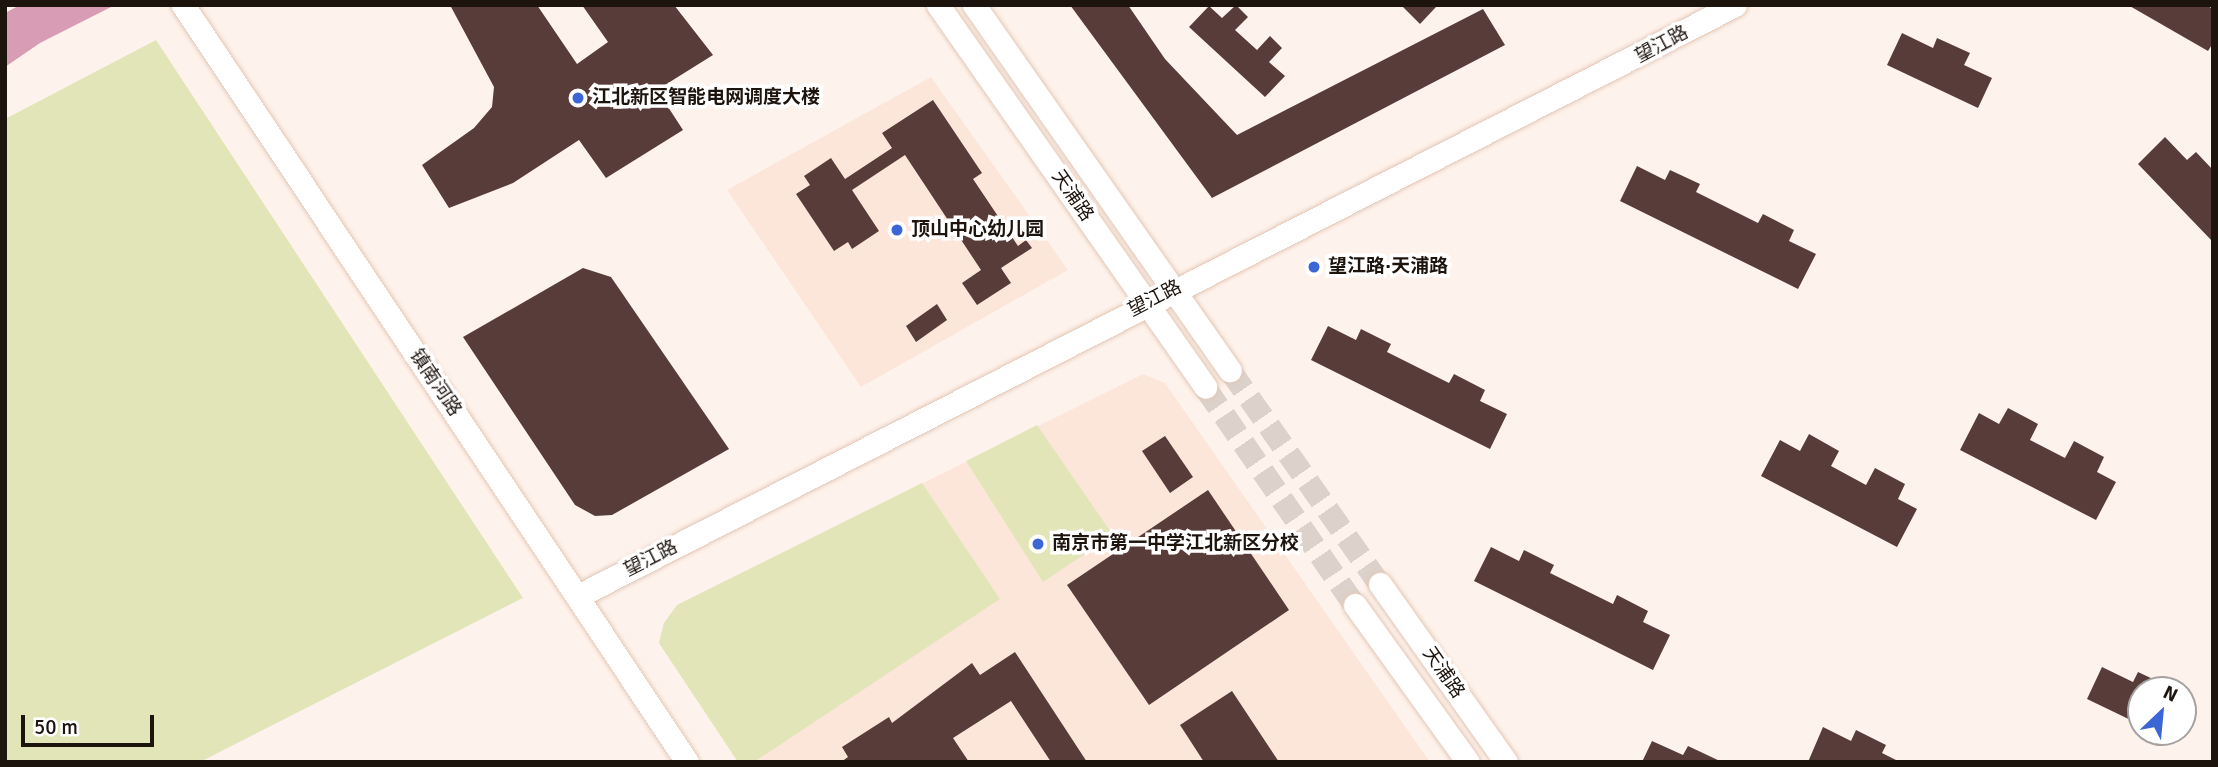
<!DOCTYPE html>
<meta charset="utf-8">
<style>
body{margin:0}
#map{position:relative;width:2218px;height:767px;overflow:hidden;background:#fef3ec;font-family:Signika,"Noto Sans SC",sans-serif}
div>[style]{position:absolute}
.built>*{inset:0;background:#fce6da}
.green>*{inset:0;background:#e2e5b8}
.water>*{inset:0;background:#d89db4}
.building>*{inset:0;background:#573c3a}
.minor-tunnel>*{height:23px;margin-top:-11.5px;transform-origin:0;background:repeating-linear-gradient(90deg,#dcd2cb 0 23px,transparent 0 34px)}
.roads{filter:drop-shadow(0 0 2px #e3c7b7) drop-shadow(0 0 2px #e3c7b7)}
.minor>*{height:23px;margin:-11.5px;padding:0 11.5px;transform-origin:11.5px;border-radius:11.5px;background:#fff}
.dots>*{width:19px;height:19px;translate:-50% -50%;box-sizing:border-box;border:4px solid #fff;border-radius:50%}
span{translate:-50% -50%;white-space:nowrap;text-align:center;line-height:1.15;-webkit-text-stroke:7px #fff;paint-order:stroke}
.street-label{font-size:19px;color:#1d140e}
.poi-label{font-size:19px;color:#1d140e;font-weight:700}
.left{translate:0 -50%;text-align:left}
.frame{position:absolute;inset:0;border:7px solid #1d140e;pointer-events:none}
.north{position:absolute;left:2127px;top:676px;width:70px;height:70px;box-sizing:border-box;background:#fff;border:2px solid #a5a19f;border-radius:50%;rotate:26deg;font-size:19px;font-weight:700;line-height:28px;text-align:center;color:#1d140e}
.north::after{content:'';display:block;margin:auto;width:24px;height:32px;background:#3c65d6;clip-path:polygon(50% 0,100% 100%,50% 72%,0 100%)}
.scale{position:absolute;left:21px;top:715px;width:133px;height:32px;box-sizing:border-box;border:4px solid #1d140e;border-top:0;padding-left:9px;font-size:21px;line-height:24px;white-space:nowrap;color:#1d140e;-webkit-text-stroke:5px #fff;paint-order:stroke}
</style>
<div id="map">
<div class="built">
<i style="clip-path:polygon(931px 77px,1068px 270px,861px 387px,727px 190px)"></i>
<i style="clip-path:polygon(1143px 374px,1165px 383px,1430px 762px,738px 762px,659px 643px,664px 623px,677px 605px)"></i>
</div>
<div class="green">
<i style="clip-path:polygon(156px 40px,523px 598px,200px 762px,5px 762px,5px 119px)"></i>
<i style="clip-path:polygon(1037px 425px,1113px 535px,1043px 582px,966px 461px)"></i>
<i style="clip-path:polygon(922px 483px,1000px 599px,754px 762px,738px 762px,659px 643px,664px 623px,677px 605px)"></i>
</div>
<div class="water">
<i style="clip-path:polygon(20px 5px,115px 5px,40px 43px,5px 67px,5px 13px)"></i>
</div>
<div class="building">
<i style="clip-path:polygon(450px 5px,537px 5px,577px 64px,608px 42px,582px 5px,674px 5px,713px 55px,657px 90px,683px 130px,606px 178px,579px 140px,513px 183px,449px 208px,422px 165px,474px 128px,492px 107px,494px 87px)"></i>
<i style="clip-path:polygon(1070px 5px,1128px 5px,1165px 59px,1237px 135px,1483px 9px,1505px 45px,1212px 198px)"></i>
<i style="clip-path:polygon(1236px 5px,1248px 17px,1235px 30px,1257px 50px,1270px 36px,1282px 48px,1269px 62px,1285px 76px,1265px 97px,1189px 27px,1209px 6px,1222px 18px)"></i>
<i style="clip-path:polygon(1401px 5px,1434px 5px,1436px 7px,1420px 24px)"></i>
<i style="clip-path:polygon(2128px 5px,2206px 5px,2213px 9px,2213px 43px,2208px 51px)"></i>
<i style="clip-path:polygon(1902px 33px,1933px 48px,1937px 38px,1970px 53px,1964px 65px,1992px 78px,1978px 108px,1887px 65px)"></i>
<i style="clip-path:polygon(933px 100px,982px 173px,973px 179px,1018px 246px,1026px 240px,1032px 248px,1001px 268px,1011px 283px,977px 305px,962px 283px,981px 270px,905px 155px,852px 190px,879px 231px,852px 249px,848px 242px,834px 251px,796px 194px,810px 185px,804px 176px,831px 158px,845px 179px,892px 148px,882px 133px)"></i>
<i style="clip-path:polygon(2165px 137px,2187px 160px,2196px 152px,2213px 170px,2213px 242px,2138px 164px)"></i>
<i style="clip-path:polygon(1637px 166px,1665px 180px,1670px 170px,1700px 184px,1696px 192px,1758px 223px,1763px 214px,1794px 230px,1789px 241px,1816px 254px,1798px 289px,1620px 201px)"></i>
<i style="clip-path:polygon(583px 268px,611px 277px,729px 449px,612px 515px,595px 516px,575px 505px,463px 337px)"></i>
<i style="clip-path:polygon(937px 304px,947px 320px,916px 342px,906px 326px)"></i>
<i style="clip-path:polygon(1328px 326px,1356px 340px,1361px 329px,1391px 344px,1387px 352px,1449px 383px,1454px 374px,1485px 390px,1480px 401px,1507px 414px,1490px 449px,1311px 360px)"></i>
<i style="clip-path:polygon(2008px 408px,2038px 424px,2030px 440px,2065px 458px,2074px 441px,2104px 457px,2097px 472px,2116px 482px,2096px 520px,1960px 450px,1979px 413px,1999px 424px)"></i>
<i style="clip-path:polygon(1809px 434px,1839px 451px,1831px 466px,1866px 485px,1875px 468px,1905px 484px,1898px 499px,1917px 509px,1897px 547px,1761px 476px,1780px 440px,1800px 451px)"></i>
<i style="clip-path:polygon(1165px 436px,1193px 477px,1170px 493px,1142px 451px)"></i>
<i style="clip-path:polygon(1208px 490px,1289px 610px,1149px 705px,1067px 585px)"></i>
<i style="clip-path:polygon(1491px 547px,1519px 561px,1524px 550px,1554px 565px,1550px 573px,1613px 604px,1617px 595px,1648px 611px,1643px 622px,1670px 635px,1653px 670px,1474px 581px)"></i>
<i style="clip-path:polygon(1015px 652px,1087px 762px,1051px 762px,1011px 701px,953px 738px,969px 762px,841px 762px,848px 757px,842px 747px,889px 717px,892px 723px,972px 663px,980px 675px)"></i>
<i style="clip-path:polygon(2102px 667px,2133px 682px,2138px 672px,2170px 687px,2141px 690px,2141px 725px,2087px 699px)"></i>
<i style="clip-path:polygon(1232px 691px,1279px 762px,1204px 762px,1180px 725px)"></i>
<i style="clip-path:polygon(2183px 708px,2192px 712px,2178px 742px,2157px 732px,2183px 732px)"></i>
<i style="clip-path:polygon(1823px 727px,1851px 741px,1856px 730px,1886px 745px,1882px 753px,1900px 762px,1808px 762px)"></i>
<i style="clip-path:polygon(1652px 741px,1683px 755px,1688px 746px,1722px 762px,1642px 762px)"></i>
</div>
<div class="minor-tunnel">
<i style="left:1230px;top:370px;width:261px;rotate:55deg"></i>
<i style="left:1205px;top:387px;width:265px;rotate:55.5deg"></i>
</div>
<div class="roads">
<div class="minor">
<i style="left:183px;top:5px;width:909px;rotate:56.34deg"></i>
<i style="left:938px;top:5px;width:466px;rotate:55deg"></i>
<i style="left:974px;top:5px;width:446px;rotate:55deg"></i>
<i style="left:1380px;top:584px;width:218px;rotate:54.7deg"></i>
<i style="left:578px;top:596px;width:1299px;rotate:-27.06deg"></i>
<i style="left:1355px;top:605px;width:193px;rotate:54.3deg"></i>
</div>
</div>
<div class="dots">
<i style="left:578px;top:98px;background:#3c65d6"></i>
<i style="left:897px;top:230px;background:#3c65d6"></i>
<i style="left:1314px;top:267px;background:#3c65d6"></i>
<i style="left:1038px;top:544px;background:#3c65d6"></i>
</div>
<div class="street-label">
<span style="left:1662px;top:45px;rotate:-28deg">望江路</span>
<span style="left:1072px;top:196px;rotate:55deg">天浦路</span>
<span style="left:1155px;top:299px;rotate:-27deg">望江路</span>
<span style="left:435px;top:383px;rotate:56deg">镇南河路</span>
<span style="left:651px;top:559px;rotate:-27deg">望江路</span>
<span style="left:1443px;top:673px;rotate:55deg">天浦路</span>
</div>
<div class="poi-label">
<span class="left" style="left:592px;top:98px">江北新区智能电网调度大楼</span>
<span class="left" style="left:911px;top:230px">顶山中心幼儿园</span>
<span class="left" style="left:1328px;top:267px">望江路·天浦路</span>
<span class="left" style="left:1052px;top:544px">南京市第一中学江北新区分校</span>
</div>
<div class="frame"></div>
<div class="north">N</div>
<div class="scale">50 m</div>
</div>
